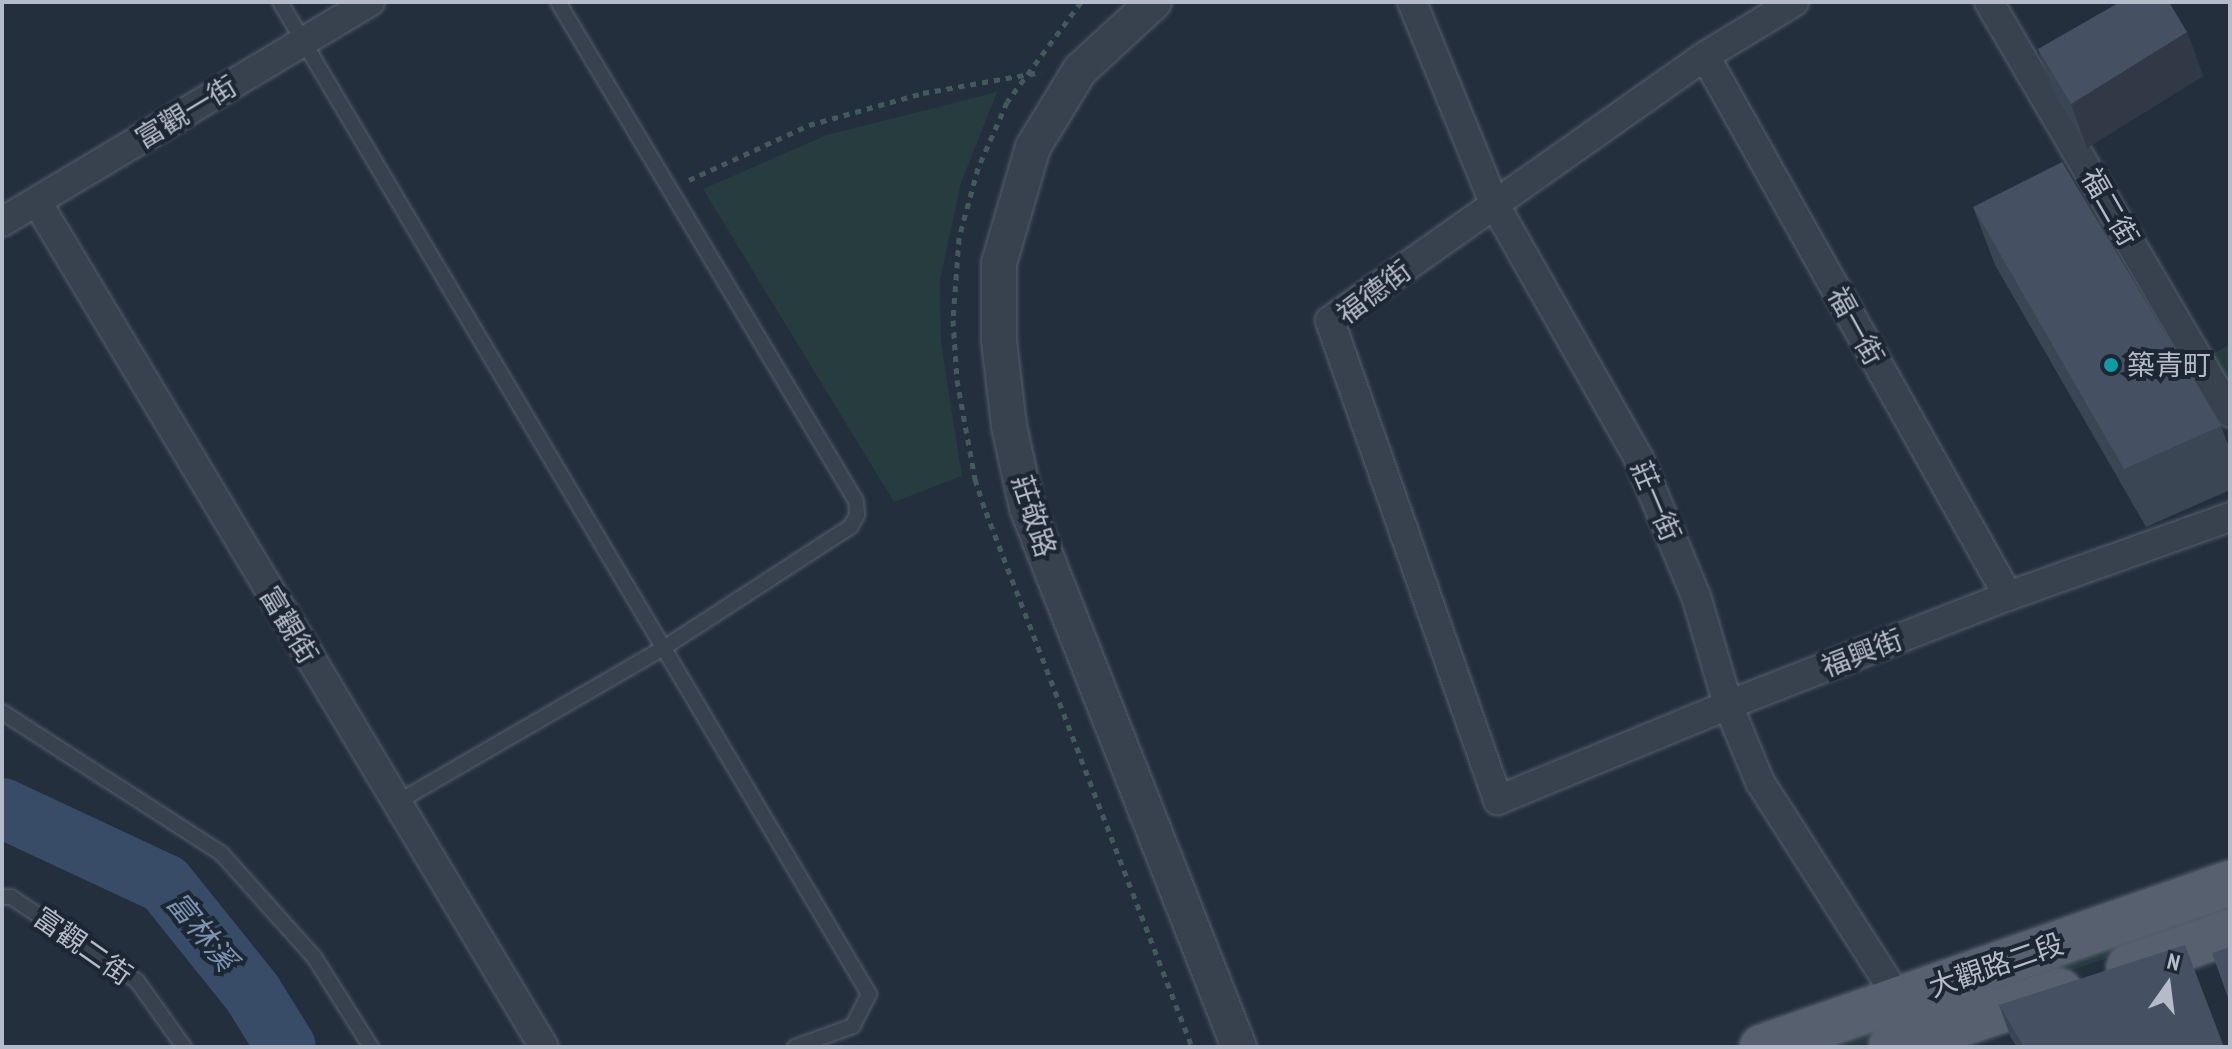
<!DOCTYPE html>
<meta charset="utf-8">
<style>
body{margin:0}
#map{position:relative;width:2232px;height:1049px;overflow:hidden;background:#242f3e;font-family:"PT Sans Narrow","Noto Sans TC",sans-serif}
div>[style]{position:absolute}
.green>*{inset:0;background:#263c3f}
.river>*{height:60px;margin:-30px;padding:0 30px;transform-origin:30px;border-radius:30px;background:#394c67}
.path>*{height:5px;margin-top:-2.5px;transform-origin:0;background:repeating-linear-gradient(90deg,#44595c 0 6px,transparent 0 12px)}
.roads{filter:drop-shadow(0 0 2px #565f6c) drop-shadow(0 0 2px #565f6c)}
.service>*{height:14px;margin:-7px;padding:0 7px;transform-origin:7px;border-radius:7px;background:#38414e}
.minor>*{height:28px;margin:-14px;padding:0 14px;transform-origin:14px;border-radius:14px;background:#38414e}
.tertiary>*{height:34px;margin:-17px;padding:0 17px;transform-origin:17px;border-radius:17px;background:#38414e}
.primary>*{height:44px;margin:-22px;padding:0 22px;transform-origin:22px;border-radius:22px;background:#56606e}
.wall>*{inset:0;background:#3b4654}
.shaded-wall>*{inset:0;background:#303945}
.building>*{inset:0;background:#455162}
.dots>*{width:22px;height:22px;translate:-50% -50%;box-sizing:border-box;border:4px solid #1d2633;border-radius:50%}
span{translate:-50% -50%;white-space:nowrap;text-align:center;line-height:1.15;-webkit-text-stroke:8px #1d2633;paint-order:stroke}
.street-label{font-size:28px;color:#b4bcc9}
.poi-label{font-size:28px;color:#b4bcc9}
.left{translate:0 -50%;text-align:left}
.water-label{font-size:30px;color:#7c92b1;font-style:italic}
.frame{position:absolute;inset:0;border:4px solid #b4bcc9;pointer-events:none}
.north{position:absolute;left:2128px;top:945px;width:80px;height:80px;-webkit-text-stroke:6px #1d2633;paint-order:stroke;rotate:14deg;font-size:22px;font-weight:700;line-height:32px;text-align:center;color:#b4bcc9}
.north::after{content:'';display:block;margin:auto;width:28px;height:36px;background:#b4bcc9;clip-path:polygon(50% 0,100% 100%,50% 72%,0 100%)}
</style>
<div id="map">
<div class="green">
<i style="clip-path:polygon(997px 92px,961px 183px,940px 280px,941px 343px,962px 476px,894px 502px,703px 189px,827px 135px)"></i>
<i style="clip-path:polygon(2230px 344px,2230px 387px,2212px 355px)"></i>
<i style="clip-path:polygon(2230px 902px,2230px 915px,1978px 1003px,1974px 991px)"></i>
<i style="clip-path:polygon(1883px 1024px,1888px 1036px,1856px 1047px,1819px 1047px)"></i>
</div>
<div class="river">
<i style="left:2px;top:808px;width:180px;rotate:25deg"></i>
<i style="left:165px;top:884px;width:141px;rotate:51.3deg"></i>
<i style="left:253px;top:994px;width:62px;rotate:58.1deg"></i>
</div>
<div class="path">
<i style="left:1081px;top:2px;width:124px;rotate:126.5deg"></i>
<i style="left:1007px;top:102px;width:72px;rotate:113.7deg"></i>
<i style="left:978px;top:168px;width:73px;rotate:105.2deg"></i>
<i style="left:959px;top:238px;width:82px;rotate:94.2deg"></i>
<i style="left:953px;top:320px;width:60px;rotate:86.2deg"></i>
<i style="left:957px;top:380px;width:101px;rotate:79.7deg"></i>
<i style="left:975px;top:479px;width:35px;rotate:72deg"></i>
<i style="left:986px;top:512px;width:573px;rotate:68.94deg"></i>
<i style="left:689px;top:180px;width:132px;rotate:-24.6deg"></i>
<i style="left:809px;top:125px;width:118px;rotate:-15.7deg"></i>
<i style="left:923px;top:93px;width:120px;rotate:-10.1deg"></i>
</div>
<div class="roads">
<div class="service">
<i style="left:280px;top:2px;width:1154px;rotate:59.3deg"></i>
<i style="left:869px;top:994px;width:36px;rotate:117deg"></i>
<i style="left:853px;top:1026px;width:62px;rotate:160.1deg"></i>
<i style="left:2px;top:712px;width:260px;rotate:32.8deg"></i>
<i style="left:221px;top:853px;width:140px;rotate:48.2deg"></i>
<i style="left:314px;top:957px;width:107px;rotate:57.7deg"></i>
<i style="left:396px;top:803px;width:311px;rotate:-30.1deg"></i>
<i style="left:665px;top:647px;width:222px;rotate:-33deg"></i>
<i style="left:851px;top:526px;width:13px;rotate:-61deg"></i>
<i style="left:857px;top:515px;width:14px;rotate:-94deg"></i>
<i style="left:856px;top:501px;width:581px;rotate:-120.85deg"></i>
<i style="left:2px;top:897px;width:9px"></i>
<i style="left:11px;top:897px;width:151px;rotate:33.7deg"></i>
<i style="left:137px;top:981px;width:81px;rotate:54.5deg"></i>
</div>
<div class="minor">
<i style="left:1412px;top:2px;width:219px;rotate:67.8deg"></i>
<i style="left:1495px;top:205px;width:290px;rotate:60.4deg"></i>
<i style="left:1638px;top:457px;width:151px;rotate:67.4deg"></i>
<i style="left:1696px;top:596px;width:114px;rotate:73.6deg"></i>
<i style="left:1728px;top:705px;width:83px;rotate:67.4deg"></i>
<i style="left:1760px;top:782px;width:273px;rotate:57.4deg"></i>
<i style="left:1794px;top:2px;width:104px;rotate:148.8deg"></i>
<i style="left:1705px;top:56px;width:459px;rotate:144.8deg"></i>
<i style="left:1330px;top:321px;width:508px;rotate:70.67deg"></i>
<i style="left:1498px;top:800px;width:249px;rotate:-22.4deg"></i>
<i style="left:1728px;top:705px;width:300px;rotate:-21.3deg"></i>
<i style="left:2008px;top:596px;width:236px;rotate:-19.6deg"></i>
<i style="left:1989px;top:2px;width:476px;rotate:59.6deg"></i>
<i style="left:1705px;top:56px;width:619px;rotate:60.7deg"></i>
<i style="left:37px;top:202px;width:985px;rotate:59.04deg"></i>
<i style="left:2px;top:222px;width:429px;rotate:-30.9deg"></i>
</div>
<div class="tertiary">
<i style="left:1154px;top:2px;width:100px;rotate:137.4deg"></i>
<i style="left:1080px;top:70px;width:90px;rotate:121.4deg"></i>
<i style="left:1033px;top:147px;width:121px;rotate:106.3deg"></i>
<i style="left:999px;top:263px;width:78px;rotate:90deg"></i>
<i style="left:999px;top:341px;width:86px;rotate:83.3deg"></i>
<i style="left:1009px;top:426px;width:84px;rotate:77.6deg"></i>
<i style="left:1027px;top:508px;width:579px;rotate:68.53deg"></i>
</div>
<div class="primary">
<i style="left:2129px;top:967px;width:107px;rotate:-19.1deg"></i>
<i style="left:1762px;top:1047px;width:496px;rotate:-19.3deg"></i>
<i style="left:1891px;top:1047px;width:178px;rotate:-18.3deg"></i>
</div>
</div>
<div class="wall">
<i style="clip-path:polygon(2187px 32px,2203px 76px,2087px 148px,2054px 93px,2038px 49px)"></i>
<i style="clip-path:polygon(1973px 207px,2221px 426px,2230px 450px,2230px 490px,2146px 527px,1995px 265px)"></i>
<i style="clip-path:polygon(1999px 1005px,2224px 1047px,2017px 1047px,2011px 1038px)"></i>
</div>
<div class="shaded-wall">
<i style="clip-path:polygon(2187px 32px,2203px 76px,2087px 148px,2071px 104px)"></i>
</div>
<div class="building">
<i style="clip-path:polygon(2120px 2px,2169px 2px,2187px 32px,2071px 104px,2038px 49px)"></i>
<i style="clip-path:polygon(2062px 162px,2221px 426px,2124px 469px,1973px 207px)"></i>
<i style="clip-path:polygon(2185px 945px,2224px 1047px,2024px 1047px,1999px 1005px)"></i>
<i style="clip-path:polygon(2230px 947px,2230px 1003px,2212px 953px)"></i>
</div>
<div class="dots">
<i style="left:2111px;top:365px;background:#0f9aa8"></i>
</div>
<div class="street-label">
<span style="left:186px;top:112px;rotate:-31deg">富觀一街</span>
<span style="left:2110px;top:207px;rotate:60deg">福二街</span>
<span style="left:1374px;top:292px;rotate:-37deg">福德街</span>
<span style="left:1856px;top:326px;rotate:61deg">福一街</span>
<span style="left:1656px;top:501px;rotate:67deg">莊一街</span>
<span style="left:1034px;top:516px;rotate:72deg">莊敬路</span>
<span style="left:289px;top:625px;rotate:59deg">富觀街</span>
<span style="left:1862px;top:653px;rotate:-21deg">福興街</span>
<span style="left:83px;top:946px;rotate:35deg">富觀二街</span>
<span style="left:1996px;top:965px;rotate:-19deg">大觀路二段</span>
</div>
<div class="poi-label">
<span class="left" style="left:2127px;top:365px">築青町</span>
</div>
<div class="water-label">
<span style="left:202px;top:931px;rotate:51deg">富林溪</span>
</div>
<div class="frame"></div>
<div class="north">N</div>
</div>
